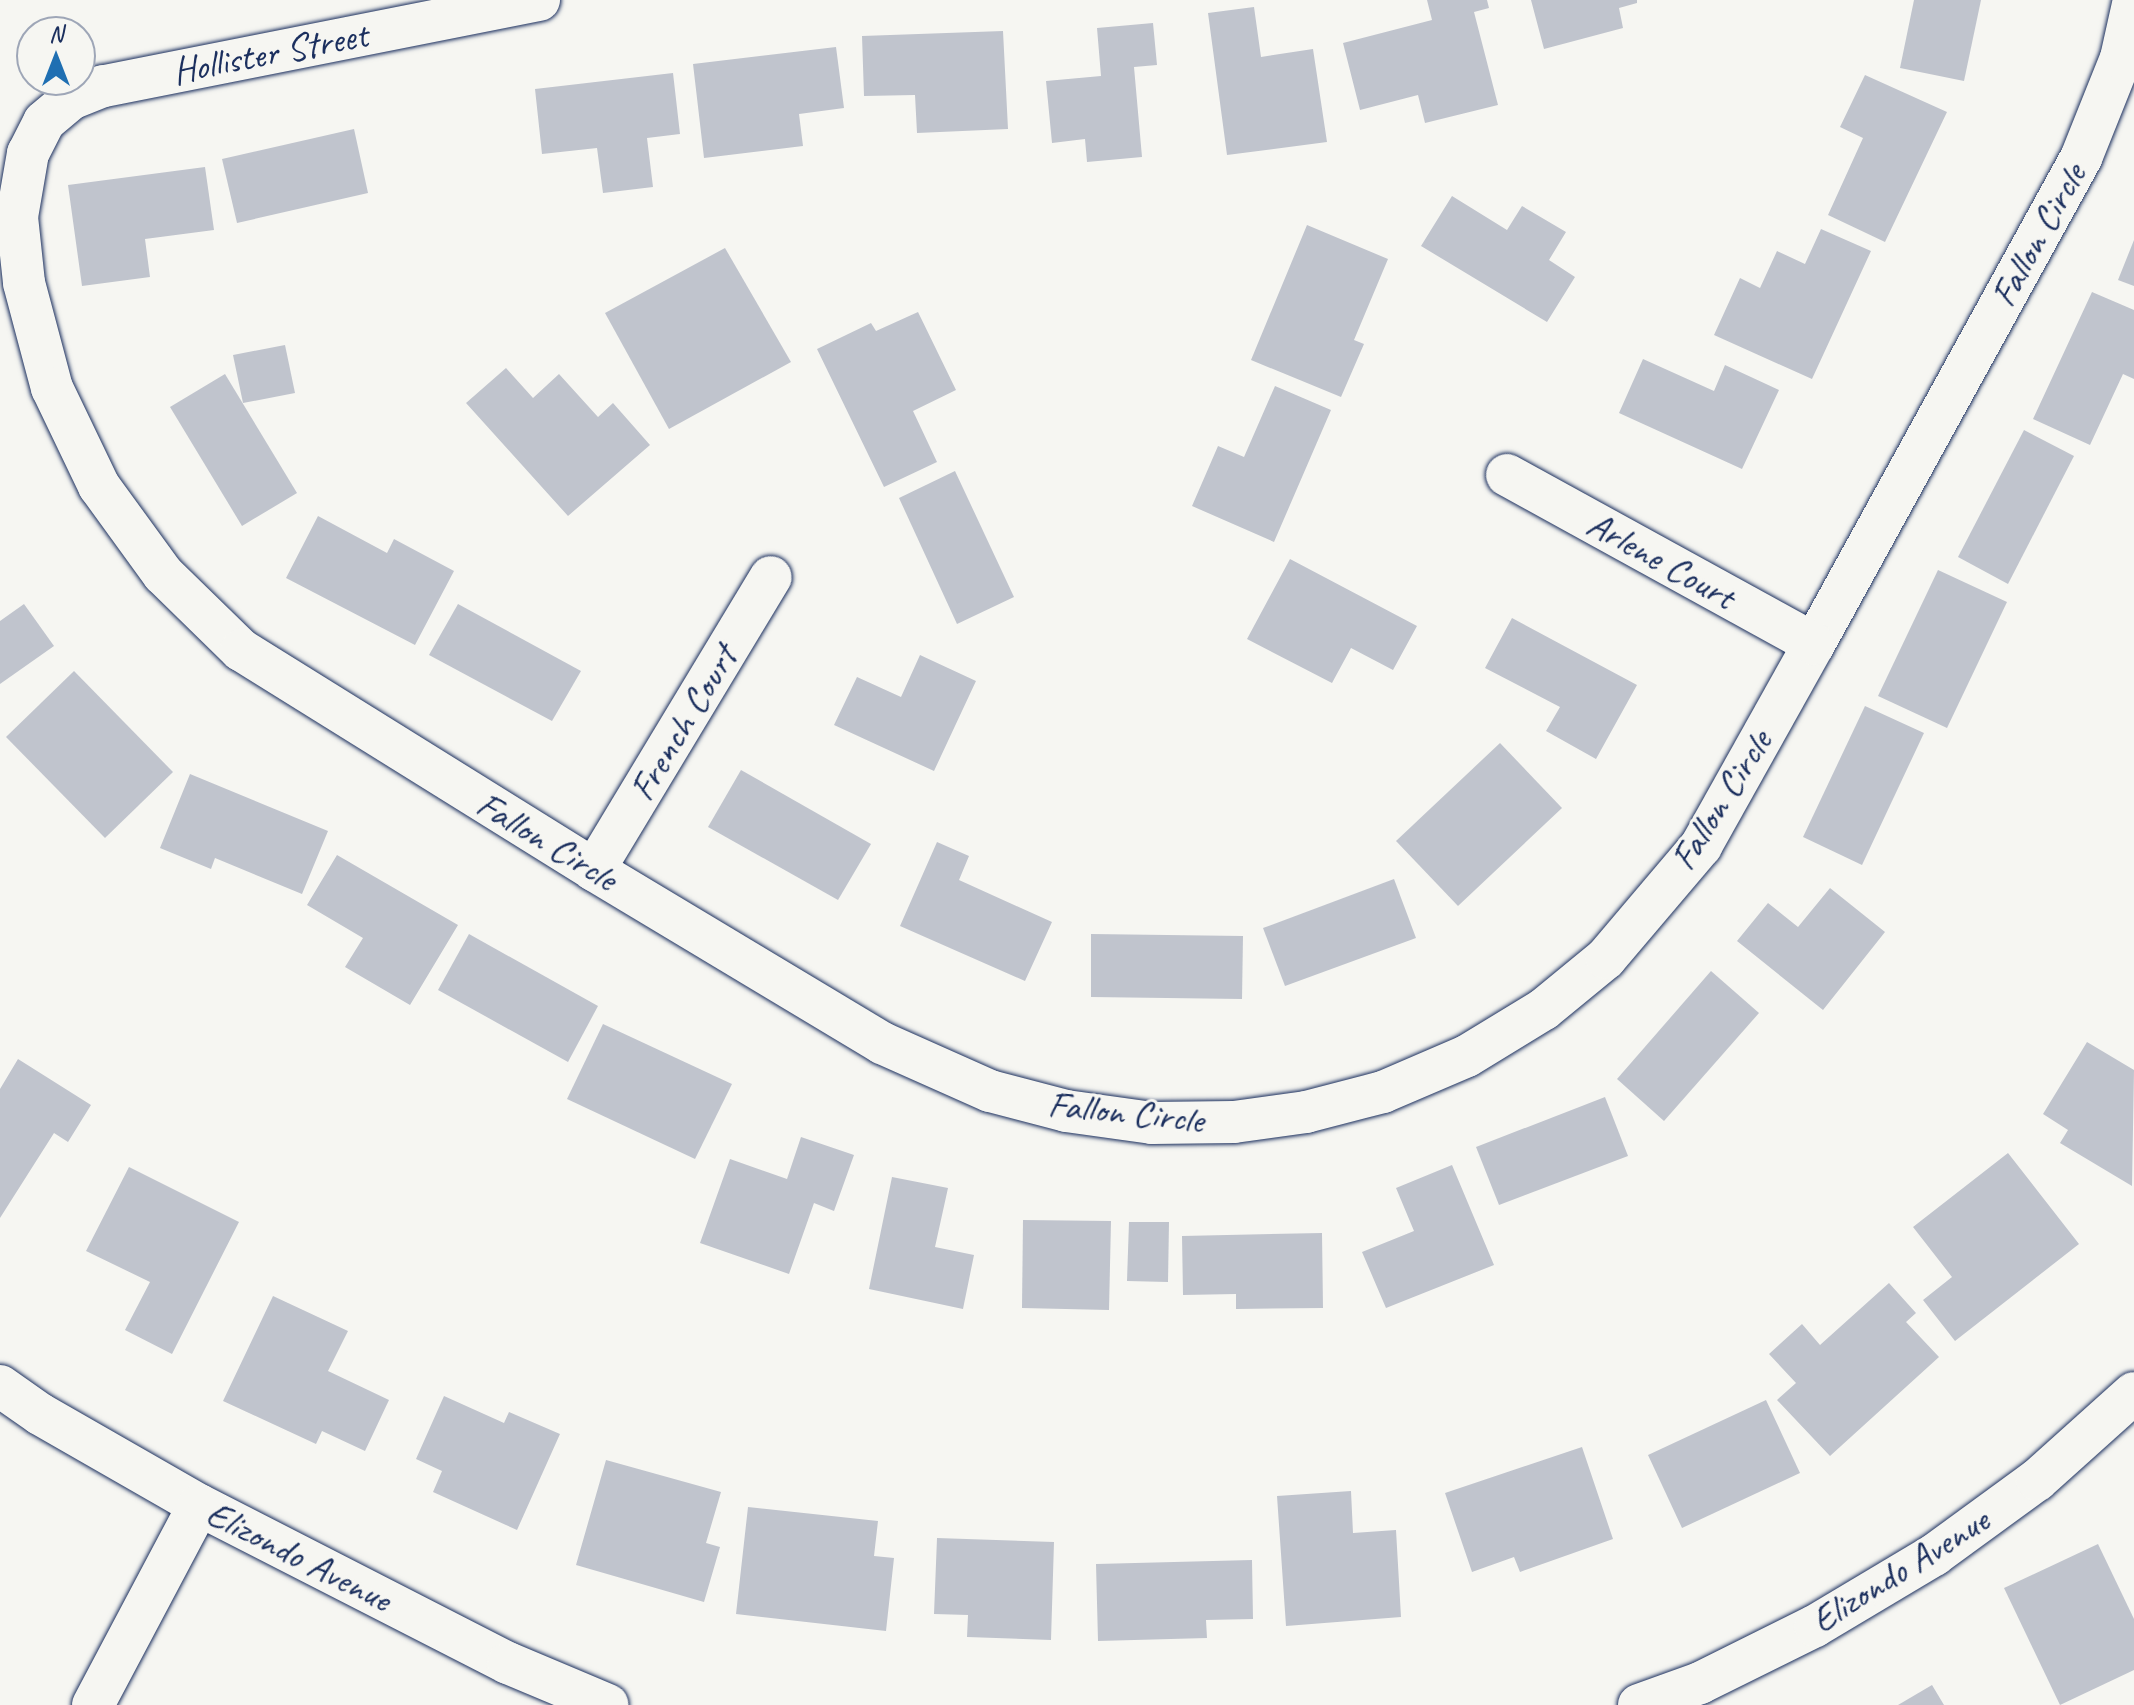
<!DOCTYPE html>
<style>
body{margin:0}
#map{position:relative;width:2134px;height:1705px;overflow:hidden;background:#f6f6f2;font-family:Caveat,sans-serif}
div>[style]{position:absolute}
.building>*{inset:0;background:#c0c4cd}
.roads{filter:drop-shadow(0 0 2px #1b2f5e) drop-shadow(0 0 2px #1b2f5e)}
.minor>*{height:42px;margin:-21px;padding:0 21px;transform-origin:21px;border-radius:21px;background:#f6f6f2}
span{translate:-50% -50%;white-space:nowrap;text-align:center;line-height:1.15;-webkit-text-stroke:6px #f6f6f2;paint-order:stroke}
.street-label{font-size:38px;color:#1b2f5e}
.north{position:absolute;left:16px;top:16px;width:80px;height:80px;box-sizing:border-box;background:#f6f6f2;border:2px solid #9ea6b7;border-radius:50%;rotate:0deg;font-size:22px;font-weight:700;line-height:32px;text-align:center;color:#1b2f5e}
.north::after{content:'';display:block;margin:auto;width:28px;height:36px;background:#1f6fb2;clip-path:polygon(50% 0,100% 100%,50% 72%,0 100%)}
</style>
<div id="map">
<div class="building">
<i style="clip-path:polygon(1427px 0,1487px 0,1489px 8px,1474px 12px,1498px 105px,1425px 123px,1418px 95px,1360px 110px,1343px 43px,1432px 20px)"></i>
<i style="clip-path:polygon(1531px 0,1637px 0,1637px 3px,1619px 8px,1623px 28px,1544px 49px)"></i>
<i style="clip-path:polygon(1914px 0,1981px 0,1964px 81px,1900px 68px)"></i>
<i style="clip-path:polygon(1254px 7px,1261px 57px,1313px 49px,1327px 142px,1227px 155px,1208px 13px)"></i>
<i style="clip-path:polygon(1153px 23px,1157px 65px,1134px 67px,1142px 157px,1087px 162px,1085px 139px,1052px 143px,1046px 81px,1101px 76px,1097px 28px)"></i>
<i style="clip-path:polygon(1003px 31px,1008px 129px,917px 133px,915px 95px,864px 96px,862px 36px)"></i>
<i style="clip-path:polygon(836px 47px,844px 108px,799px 114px,803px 146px,704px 158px,693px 64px)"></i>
<i style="clip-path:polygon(673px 73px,680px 134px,647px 138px,653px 187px,603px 193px,597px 148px,542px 154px,535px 89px)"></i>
<i style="clip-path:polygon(1865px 75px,1947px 112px,1885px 242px,1828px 215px,1863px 138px,1840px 127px)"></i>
<i style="clip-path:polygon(354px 129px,368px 193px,237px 223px,222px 159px)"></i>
<i style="clip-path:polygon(205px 167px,214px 230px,145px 239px,150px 277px,82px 286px,68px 185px)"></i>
<i style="clip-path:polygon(1452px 196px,1507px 230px,1522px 206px,1566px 232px,1549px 260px,1575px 277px,1547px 322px,1421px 246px)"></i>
<i style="clip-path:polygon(1307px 225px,1388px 259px,1354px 340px,1364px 344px,1341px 397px,1251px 360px)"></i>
<i style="clip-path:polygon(1821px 229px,1871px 251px,1812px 379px,1714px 335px,1740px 278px,1760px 288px,1777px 251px,1805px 264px)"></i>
<i style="clip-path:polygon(2134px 240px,2134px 286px,2118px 280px)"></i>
<i style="clip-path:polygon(725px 248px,791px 362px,669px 429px,605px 313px)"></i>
<i style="clip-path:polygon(2092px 292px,2134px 310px,2134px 379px,2123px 374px,2090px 445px,2033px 419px)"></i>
<i style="clip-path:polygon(918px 312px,956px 390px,913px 411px,937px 462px,884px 487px,817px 349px,871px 323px,876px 331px)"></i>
<i style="clip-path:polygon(285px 345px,295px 393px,243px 403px,233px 355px)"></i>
<i style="clip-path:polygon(1643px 359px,1714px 391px,1725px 365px,1779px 390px,1742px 469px,1619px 413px)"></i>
<i style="clip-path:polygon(506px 368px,533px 398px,559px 374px,598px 417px,613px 403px,650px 445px,568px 516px,466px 403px)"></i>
<i style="clip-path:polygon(225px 374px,297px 493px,242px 526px,170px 407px)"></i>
<i style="clip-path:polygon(1275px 386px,1331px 410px,1274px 542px,1192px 506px,1218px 446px,1244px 457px)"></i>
<i style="clip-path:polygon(2024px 430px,2074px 456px,2008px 584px,1958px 557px)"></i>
<i style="clip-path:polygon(955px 471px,1014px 597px,957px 624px,899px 498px)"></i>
<i style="clip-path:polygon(318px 516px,387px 553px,394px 539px,454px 571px,415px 645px,286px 578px)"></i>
<i style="clip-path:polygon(1290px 559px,1417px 626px,1393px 670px,1351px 648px,1332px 683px,1247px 639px)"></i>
<i style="clip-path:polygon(1938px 570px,2007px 602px,1947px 728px,1878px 696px)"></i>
<i style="clip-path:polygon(24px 604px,54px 646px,0 684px,0 621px)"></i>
<i style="clip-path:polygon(458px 604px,581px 671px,552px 721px,429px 655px)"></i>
<i style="clip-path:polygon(1512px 618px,1637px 685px,1596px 759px,1546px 731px,1560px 707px,1485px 668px)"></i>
<i style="clip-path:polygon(920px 655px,976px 681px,934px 771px,834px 725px,857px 677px,901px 697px)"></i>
<i style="clip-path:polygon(74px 671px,173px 772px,105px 838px,6px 737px)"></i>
<i style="clip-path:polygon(1865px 706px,1924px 733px,1862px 865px,1803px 837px)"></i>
<i style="clip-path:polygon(1500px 743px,1562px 808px,1458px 906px,1396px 841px)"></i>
<i style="clip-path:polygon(741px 770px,871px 844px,838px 900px,708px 827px)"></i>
<i style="clip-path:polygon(190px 774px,328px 831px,302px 894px,215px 858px,211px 869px,160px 848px)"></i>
<i style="clip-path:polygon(937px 842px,969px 856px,959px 880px,1052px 922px,1025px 981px,900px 926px)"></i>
<i style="clip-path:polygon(337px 855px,458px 925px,410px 1005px,345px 967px,363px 938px,307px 905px)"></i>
<i style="clip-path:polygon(1394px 879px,1416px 938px,1285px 986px,1263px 928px)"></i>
<i style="clip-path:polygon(1830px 888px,1885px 932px,1823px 1010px,1737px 941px,1768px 903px,1798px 927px)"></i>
<i style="clip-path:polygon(469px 934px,598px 1006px,568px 1062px,438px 990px)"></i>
<i style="clip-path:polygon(1091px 934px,1243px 936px,1242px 999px,1091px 997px)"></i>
<i style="clip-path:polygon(1711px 971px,1759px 1013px,1664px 1121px,1617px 1079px)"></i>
<i style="clip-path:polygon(603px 1024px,732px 1084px,695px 1159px,567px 1099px)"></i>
<i style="clip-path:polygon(2087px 1042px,2134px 1070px,2132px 1186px,2060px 1143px,2068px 1130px,2043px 1114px)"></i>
<i style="clip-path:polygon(18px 1059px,91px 1105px,68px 1142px,54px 1133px,0 1218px,0 1089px)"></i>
<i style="clip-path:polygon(1605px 1097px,1628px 1156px,1499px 1205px,1476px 1147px)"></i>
<i style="clip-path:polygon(801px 1137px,854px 1155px,834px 1211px,814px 1203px,789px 1274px,700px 1243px,730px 1159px,787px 1179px)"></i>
<i style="clip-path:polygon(2008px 1153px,2079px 1244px,1955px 1341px,1923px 1300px,1952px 1277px,1913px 1227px)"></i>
<i style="clip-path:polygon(1452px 1165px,1494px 1265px,1386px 1308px,1362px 1252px,1414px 1231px,1396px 1188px)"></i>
<i style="clip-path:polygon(129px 1167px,239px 1222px,172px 1354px,125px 1330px,150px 1282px,86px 1251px)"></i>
<i style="clip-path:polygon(892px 1177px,948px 1188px,935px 1247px,974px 1255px,963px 1309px,869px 1289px)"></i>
<i style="clip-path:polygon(1023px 1220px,1111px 1221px,1109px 1310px,1022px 1308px)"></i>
<i style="clip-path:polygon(1129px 1222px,1169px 1222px,1168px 1282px,1127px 1281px)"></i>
<i style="clip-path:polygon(1322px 1233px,1323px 1308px,1236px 1309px,1236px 1294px,1183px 1295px,1182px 1236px)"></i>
<i style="clip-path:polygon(1889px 1283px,1916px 1313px,1906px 1322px,1939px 1357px,1830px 1456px,1777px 1400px,1796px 1383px,1769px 1354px,1802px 1324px,1820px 1345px)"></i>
<i style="clip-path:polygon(273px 1296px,348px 1331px,328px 1371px,389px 1400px,365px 1451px,322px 1431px,316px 1444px,223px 1401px)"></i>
<i style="clip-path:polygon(444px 1396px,504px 1423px,509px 1412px,560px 1434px,517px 1530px,433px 1492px,442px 1471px,416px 1459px)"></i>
<i style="clip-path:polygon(1766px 1400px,1800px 1473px,1682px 1528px,1648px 1455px)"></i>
<i style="clip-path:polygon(1582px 1447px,1613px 1539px,1520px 1572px,1514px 1557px,1472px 1572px,1445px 1493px)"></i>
<i style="clip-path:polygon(606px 1460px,721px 1492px,706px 1543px,720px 1547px,704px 1602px,576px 1565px)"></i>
<i style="clip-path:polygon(1351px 1491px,1353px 1533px,1396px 1530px,1401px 1617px,1286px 1626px,1277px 1496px)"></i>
<i style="clip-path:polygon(748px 1507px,878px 1521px,874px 1556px,894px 1558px,886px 1631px,736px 1614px)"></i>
<i style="clip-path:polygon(937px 1538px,1054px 1542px,1051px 1640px,967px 1637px,968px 1615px,934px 1614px)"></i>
<i style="clip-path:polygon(2098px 1544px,2134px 1619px,2134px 1670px,2060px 1705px,2004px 1588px)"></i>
<i style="clip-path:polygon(1252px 1560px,1253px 1619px,1206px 1620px,1207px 1638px,1098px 1641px,1096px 1564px)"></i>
<i style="clip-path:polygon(1932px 1685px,1944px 1705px,1898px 1705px)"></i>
</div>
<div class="roads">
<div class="minor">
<i style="left:539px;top:0;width:444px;rotate:168.8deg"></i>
<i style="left:103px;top:86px;width:35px;rotate:158deg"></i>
<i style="left:71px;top:99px;width:35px;rotate:140deg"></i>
<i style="left:44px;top:122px;width:35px;rotate:117deg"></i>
<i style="left:28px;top:153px;width:65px;rotate:99.8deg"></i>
<i style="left:17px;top:217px;width:66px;rotate:83.9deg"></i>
<i style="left:24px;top:283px;width:109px;rotate:75.1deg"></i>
<i style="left:52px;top:388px;width:109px;rotate:64.4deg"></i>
<i style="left:99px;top:486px;width:109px;rotate:54deg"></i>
<i style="left:163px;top:574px;width:109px;rotate:44.3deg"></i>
<i style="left:241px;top:650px;width:416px;rotate:31.9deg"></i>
<i style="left:594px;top:870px;width:336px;rotate:31deg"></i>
<i style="left:882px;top:1043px;width:118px;rotate:24deg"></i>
<i style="left:990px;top:1091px;width:79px;rotate:14.7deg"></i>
<i style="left:1066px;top:1111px;width:87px;rotate:7.9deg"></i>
<i style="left:1152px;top:1123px;width:82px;rotate:-0.7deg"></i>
<i style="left:1234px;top:1122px;width:73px;rotate:-7.9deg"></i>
<i style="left:1306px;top:1112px;width:80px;rotate:-14.6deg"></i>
<i style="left:1383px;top:1092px;width:91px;rotate:-23.2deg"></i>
<i style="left:1467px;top:1056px;width:90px;rotate:-31.4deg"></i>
<i style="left:1544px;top:1009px;width:80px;rotate:-39.4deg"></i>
<i style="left:1606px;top:958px;width:147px;rotate:-49.7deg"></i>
<i style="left:1701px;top:846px;width:231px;rotate:-60.8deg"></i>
<i style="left:1814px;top:644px;width:555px;rotate:-61.22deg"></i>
<i style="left:2081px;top:158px;width:108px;rotate:-68.2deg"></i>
<i style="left:2121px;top:58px;width:59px;rotate:-77.4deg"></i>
<i style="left:1507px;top:475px;width:350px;rotate:28.8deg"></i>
<i style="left:594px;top:870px;width:342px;rotate:-58.9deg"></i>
<i style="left:0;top:1386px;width:49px;rotate:35deg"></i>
<i style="left:40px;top:1414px;width:183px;rotate:29.8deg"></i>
<i style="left:199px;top:1505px;width:347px;rotate:27.1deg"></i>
<i style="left:508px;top:1663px;width:108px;rotate:22.8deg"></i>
<i style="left:93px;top:1705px;width:226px;rotate:-62.1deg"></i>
<i style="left:1639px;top:1705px;width:65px;rotate:-19.8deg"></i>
<i style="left:1700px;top:1683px;width:128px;rotate:-26.4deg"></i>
<i style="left:1815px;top:1626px;width:139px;rotate:-30.8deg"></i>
<i style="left:1934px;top:1555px;width:127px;rotate:-36.1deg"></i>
<i style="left:2037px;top:1480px;width:130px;rotate:-41.9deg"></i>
</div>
</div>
<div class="street-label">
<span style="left:270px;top:53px;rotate:-11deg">Hollister Street</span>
<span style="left:2038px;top:235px;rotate:-61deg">Fallon Circle</span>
<span style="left:1661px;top:560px;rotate:29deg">Arlene Court</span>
<span style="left:683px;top:723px;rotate:-59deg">French Court</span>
<span style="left:1721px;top:800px;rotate:-58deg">Fallon Circle</span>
<span style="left:547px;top:841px;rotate:31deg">Fallon Circle</span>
<span style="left:1126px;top:1112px;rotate:6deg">Fallon Circle</span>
<span style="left:299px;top:1556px;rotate:27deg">Elizondo Avenue</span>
<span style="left:1900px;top:1570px;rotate:-32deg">Elizondo Avenue</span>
</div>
<div class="north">N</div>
</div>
